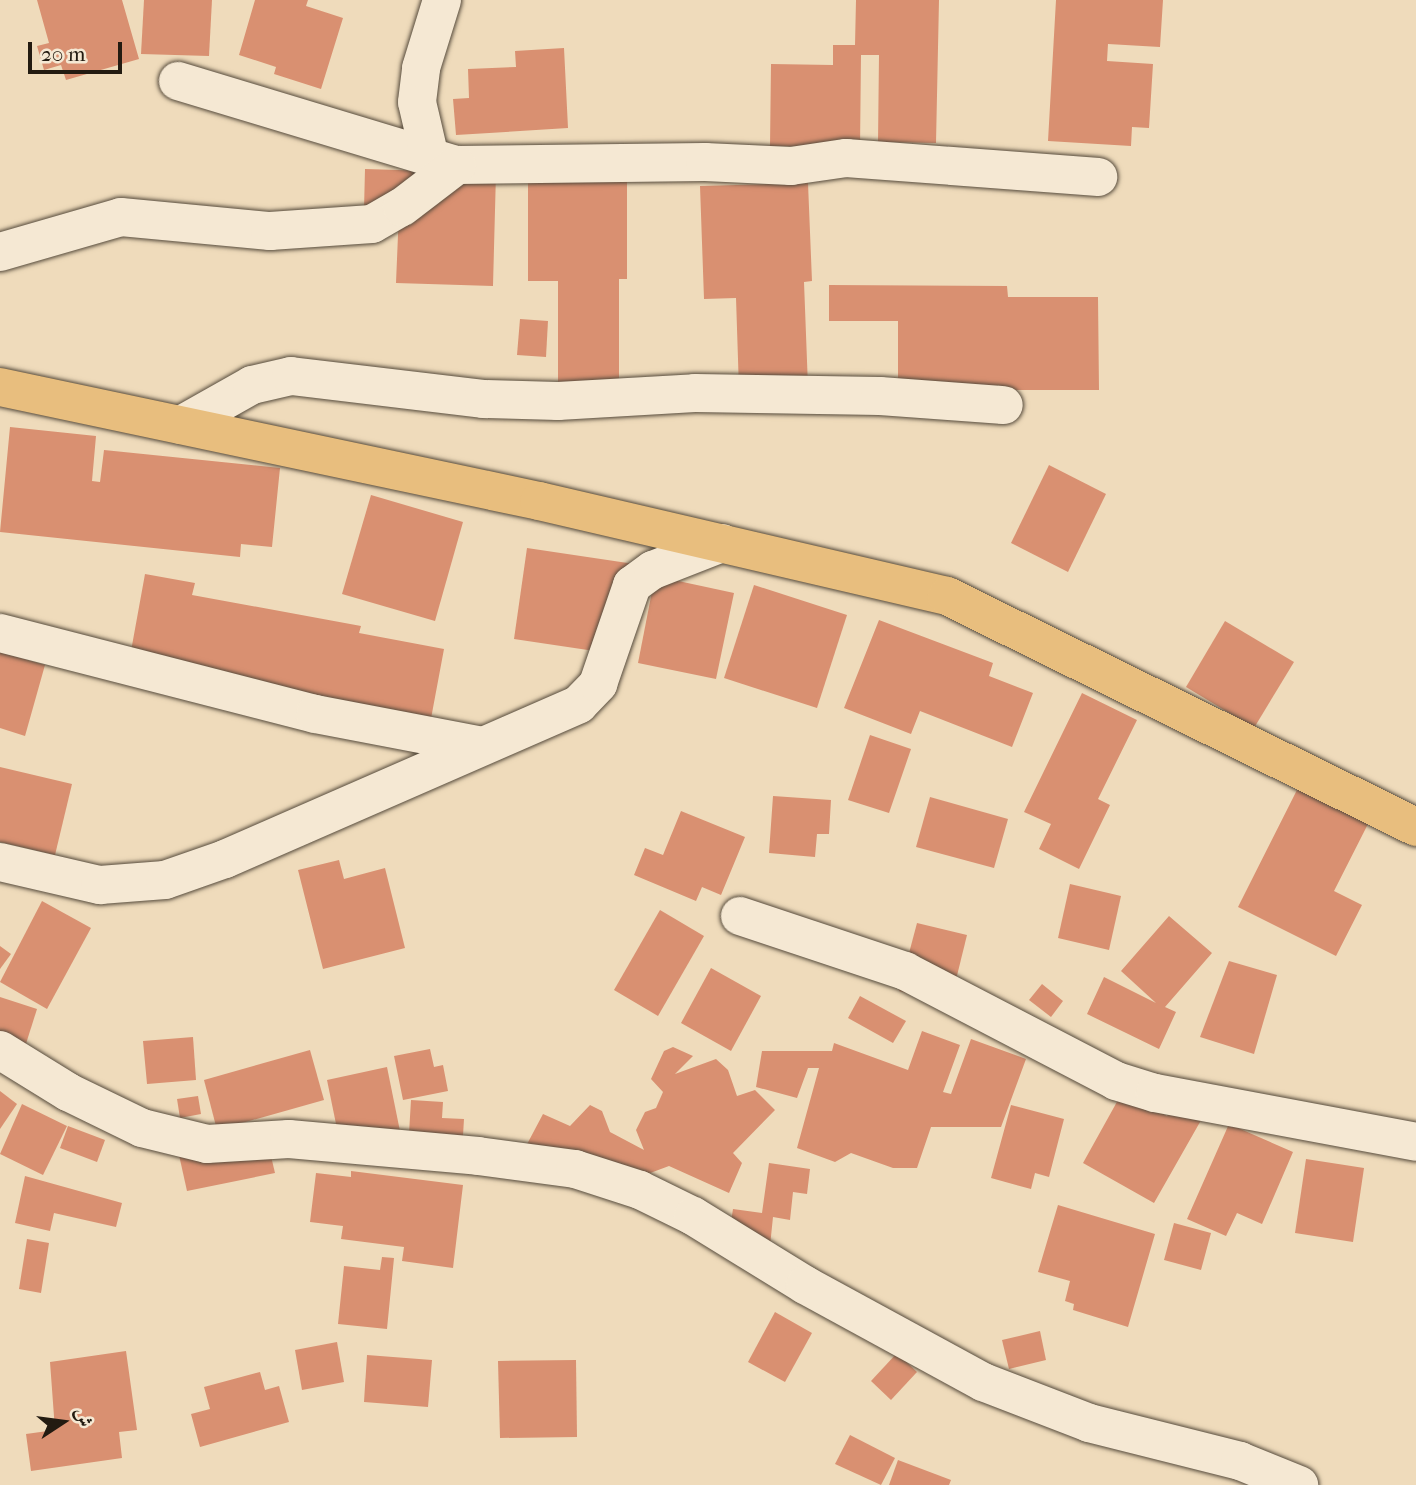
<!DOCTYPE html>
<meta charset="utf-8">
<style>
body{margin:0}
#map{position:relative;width:1416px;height:1485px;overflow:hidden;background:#efdbbb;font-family:"IM FELL French Canon",Amiri,serif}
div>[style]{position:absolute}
.building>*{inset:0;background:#d99071}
.roads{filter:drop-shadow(0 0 2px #564b3c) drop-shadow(0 0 2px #564b3c)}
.minor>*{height:38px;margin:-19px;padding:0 19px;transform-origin:19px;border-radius:19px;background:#f5e8d3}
.major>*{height:38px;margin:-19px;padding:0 19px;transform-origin:19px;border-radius:19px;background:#e8be7e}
span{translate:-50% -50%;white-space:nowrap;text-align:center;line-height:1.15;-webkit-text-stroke:7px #f5e8d3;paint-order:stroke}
.north{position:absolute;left:28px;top:1387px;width:70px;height:70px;-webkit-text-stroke:5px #f5e8d3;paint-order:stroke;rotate:77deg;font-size:19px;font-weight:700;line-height:28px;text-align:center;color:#231b11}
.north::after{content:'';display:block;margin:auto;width:24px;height:32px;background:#231b11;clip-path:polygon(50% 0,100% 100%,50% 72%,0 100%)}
.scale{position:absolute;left:28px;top:42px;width:94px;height:32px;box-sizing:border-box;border:4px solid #231b11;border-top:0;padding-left:9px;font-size:21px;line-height:24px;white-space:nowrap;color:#231b11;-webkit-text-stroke:5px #f5e8d3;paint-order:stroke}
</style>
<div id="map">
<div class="building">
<i style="clip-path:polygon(37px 0,122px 0,139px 59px,66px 80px,61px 65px,44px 70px,37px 46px,49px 43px)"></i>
<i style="clip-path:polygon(144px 0,212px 0,209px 56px,141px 54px)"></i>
<i style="clip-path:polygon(255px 0,308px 0,306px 6px,343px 18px,321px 89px,274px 74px,276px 67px,239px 55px)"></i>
<i style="clip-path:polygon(856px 0,939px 0,936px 143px,878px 142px,879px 55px,861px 55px,860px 148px,770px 146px,771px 64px,833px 65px,833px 45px,855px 45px)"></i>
<i style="clip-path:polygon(1056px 0,1163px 0,1160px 47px,1108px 44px,1107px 61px,1153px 64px,1149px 128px,1132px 127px,1131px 146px,1048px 141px)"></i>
<i style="clip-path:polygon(564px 48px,568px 128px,456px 135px,453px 99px,469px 98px,468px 69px,516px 67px,515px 51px)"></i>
<i style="clip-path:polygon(365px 169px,496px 173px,493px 286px,396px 283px,399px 211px,364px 209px)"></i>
<i style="clip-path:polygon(528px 180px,627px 180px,627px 279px,619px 279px,619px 383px,558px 383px,558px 281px,528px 281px)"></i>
<i style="clip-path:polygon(808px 183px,812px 281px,804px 282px,808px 387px,739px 390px,736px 298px,704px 299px,700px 186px)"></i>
<i style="clip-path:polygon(829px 285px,1007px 286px,1008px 297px,1098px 297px,1099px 390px,898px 390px,898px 321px,829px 321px)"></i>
<i style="clip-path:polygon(520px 319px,548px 321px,546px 357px,517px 355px)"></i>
<i style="clip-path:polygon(10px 427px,96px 436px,92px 481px,100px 482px,104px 450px,280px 468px,272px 547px,241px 544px,240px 557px,0 532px)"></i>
<i style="clip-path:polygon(1049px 465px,1106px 494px,1068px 572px,1011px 543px)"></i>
<i style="clip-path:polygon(371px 495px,463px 522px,435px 621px,342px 594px)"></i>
<i style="clip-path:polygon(527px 548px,641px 565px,628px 656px,514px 639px)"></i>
<i style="clip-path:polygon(145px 574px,195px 583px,192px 595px,361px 626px,359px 633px,444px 649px,427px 740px,127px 673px)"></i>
<i style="clip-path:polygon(655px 576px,734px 593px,716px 679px,638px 663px)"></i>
<i style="clip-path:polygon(754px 585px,847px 615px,817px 708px,724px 678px)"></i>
<i style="clip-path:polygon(879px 620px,993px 663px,989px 676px,1033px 693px,1012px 747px,920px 711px,911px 734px,844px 708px)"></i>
<i style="clip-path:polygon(1225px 621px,1294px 662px,1254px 728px,1186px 687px)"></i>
<i style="clip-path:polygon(0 652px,45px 665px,25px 736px,0 728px)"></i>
<i style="clip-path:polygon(1082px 693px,1137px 720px,1098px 799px,1110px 805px,1079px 869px,1039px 849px,1051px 824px,1024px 812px)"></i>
<i style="clip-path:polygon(870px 735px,911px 749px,889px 813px,848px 800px)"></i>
<i style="clip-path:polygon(0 767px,72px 784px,55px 855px,0 842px)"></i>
<i style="clip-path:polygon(1299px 786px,1369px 822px,1334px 891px,1362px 905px,1336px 956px,1238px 907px)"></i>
<i style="clip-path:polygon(773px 796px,831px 800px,829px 834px,817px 834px,815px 857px,769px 853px)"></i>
<i style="clip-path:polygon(930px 797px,1008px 819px,994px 868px,916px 847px)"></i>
<i style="clip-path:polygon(681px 811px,745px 837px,721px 895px,702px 887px,696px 901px,634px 875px,645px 848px,663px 855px)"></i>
<i style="clip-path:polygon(339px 860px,344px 879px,385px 868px,405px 948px,323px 969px,298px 870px)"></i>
<i style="clip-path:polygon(1070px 884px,1121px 896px,1109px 950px,1058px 938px)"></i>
<i style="clip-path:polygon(42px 901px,91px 928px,47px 1009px,0 982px)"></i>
<i style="clip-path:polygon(660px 910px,704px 936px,658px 1016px,614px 990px)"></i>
<i style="clip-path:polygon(1169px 916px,1212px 953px,1165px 1007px,1176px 1012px,1159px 1049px,1087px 1014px,1104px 977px,1156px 1003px,1121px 971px)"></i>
<i style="clip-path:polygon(917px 923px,967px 935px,950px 1004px,899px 991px)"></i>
<i style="clip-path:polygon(0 946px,11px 954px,0 969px)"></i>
<i style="clip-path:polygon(1229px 961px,1277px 975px,1254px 1054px,1200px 1037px)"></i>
<i style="clip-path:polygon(711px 968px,761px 996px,731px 1051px,681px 1023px)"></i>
<i style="clip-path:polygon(1042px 984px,1063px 1001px,1051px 1017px,1029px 1000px)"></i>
<i style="clip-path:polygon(860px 996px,906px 1021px,893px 1043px,848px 1018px)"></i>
<i style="clip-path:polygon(0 997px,37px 1009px,24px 1050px,0 1042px)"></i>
<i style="clip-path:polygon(922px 1031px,960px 1045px,943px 1092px,951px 1094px,971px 1039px,1026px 1059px,1001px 1127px,931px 1127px,917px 1168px,893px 1168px,851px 1153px,835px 1162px,797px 1148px,819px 1068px,808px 1068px,797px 1098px,756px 1087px,762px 1051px,832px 1051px,834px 1043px,908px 1070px)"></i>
<i style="clip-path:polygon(193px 1037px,196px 1080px,147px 1084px,143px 1041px)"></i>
<i style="clip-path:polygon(673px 1047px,693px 1056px,675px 1074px,716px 1059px,728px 1070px,737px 1096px,755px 1090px,775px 1110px,733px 1153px,742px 1163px,729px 1193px,669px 1166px,626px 1182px,525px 1148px,543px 1114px,570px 1126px,590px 1105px,602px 1111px,610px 1132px,644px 1150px,636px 1130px,645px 1112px,656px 1108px,663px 1092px,651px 1079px,664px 1051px)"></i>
<i style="clip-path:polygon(430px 1049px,434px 1067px,443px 1065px,448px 1091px,403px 1100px,394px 1056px)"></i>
<i style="clip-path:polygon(310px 1050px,324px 1100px,217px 1130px,204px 1080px)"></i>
<i style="clip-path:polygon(387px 1067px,403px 1146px,343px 1158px,327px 1080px)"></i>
<i style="clip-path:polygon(0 1091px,17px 1104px,0 1129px)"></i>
<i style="clip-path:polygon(1123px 1091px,1167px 1116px,1176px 1099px,1204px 1115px,1154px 1203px,1083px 1163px)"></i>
<i style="clip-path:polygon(198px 1096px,201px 1114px,180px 1118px,177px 1099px)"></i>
<i style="clip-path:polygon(411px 1100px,443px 1102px,442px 1118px,464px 1119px,462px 1152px,408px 1150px)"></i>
<i style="clip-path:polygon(22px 1104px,67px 1126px,43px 1175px,0 1154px)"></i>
<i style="clip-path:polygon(1011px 1105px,1064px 1119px,1049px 1177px,1035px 1173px,1031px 1189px,991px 1178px)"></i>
<i style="clip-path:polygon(1229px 1124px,1293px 1152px,1262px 1224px,1237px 1213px,1226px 1236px,1187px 1219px)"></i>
<i style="clip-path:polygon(68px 1126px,105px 1140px,97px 1162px,60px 1148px)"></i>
<i style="clip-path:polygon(270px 1152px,275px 1173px,187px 1191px,179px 1155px)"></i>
<i style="clip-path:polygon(1306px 1159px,1364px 1168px,1353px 1242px,1295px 1233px)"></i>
<i style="clip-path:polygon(769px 1163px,810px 1169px,807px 1194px,793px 1192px,790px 1220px,773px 1217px,770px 1246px,728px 1241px,733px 1209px,762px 1213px)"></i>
<i style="clip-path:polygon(351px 1171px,463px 1185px,453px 1268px,402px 1261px,404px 1247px,341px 1239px,343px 1226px,310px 1222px,316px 1173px,351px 1177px)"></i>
<i style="clip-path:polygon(25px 1176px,122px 1203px,116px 1227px,54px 1213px,50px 1231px,15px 1223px)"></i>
<i style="clip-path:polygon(1058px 1205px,1155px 1234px,1128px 1327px,1073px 1310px,1074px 1304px,1065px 1301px,1070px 1281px,1038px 1272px)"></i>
<i style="clip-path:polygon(1174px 1223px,1211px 1233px,1201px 1270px,1164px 1260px)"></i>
<i style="clip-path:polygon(27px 1239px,49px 1243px,41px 1293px,19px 1289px)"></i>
<i style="clip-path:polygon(382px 1257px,394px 1258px,387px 1329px,338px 1324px,344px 1266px,380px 1270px)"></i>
<i style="clip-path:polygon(775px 1312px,812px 1333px,785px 1382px,748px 1362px)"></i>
<i style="clip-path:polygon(1040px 1331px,1046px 1360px,1009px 1369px,1002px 1340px)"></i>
<i style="clip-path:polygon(337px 1342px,344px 1382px,302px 1390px,295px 1350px)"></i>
<i style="clip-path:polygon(126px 1351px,137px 1430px,119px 1432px,122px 1458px,31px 1471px,26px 1434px,55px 1430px,50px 1362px)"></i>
<i style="clip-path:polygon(897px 1353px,917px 1372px,891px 1400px,871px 1381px)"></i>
<i style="clip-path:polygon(367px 1355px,432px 1360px,428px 1407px,364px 1402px)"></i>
<i style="clip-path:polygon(576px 1360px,577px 1437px,500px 1438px,498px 1361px)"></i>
<i style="clip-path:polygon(260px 1372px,265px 1390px,279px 1386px,289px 1422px,200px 1447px,191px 1414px,210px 1409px,204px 1387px)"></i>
<i style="clip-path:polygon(850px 1435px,895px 1458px,881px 1485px,835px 1464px)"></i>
<i style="clip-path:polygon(898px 1460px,951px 1480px,949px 1485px,889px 1485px)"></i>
</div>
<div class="roads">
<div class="minor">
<i style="left:178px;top:81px;width:291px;rotate:16.8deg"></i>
<i style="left:457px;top:165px;width:248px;rotate:-0.7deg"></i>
<i style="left:705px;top:162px;width:86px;rotate:2.7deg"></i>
<i style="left:791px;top:166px;width:56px;rotate:-8.3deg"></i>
<i style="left:846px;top:158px;width:253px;rotate:4.3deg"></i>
<i style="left:430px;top:158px;width:57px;rotate:-103.1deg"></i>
<i style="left:417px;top:102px;width:34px;rotate:-83deg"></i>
<i style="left:421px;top:68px;width:71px;rotate:-72.8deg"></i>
<i style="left:0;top:252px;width:126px;rotate:-16.1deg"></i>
<i style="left:121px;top:217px;width:150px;rotate:5.4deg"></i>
<i style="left:270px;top:231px;width:102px;rotate:-3.9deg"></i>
<i style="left:372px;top:224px;width:34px;rotate:-30deg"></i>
<i style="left:402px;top:207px;width:69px;rotate:-37.4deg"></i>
<i style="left:181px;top:425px;width:81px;rotate:-29.4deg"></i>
<i style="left:252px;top:385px;width:40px;rotate:-13deg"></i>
<i style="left:291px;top:376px;width:193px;rotate:6.8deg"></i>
<i style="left:483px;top:399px;width:75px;rotate:1.5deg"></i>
<i style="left:558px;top:401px;width:137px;rotate:-3.3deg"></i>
<i style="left:695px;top:393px;width:185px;rotate:0.9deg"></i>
<i style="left:880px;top:396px;width:124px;rotate:4.2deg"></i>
<i style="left:0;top:633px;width:325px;rotate:14.4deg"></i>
<i style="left:315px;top:714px;width:166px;rotate:10.8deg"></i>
<i style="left:0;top:862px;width:103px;rotate:13deg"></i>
<i style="left:100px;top:885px;width:65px;rotate:-4.4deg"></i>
<i style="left:165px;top:880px;width:64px;rotate:-19.3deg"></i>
<i style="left:225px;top:859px;width:386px;rotate:-23.6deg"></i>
<i style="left:579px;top:704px;width:28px;rotate:-46deg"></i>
<i style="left:598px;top:684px;width:105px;rotate:-71deg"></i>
<i style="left:632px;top:585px;width:26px;rotate:-36deg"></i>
<i style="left:653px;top:570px;width:74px;rotate:-21.4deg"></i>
<i style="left:740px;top:916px;width:174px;rotate:18.4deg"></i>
<i style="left:905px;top:971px;width:238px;rotate:27.5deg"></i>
<i style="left:1116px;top:1081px;width:41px;rotate:17.1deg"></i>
<i style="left:1155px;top:1093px;width:266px;rotate:10.6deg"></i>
<i style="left:0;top:1050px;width:80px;rotate:31.7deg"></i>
<i style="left:68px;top:1092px;width:82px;rotate:25.9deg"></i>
<i style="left:142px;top:1128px;width:67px;rotate:13.8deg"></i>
<i style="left:207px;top:1144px;width:82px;rotate:-3.5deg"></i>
<i style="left:289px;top:1139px;width:190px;rotate:5.1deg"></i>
<i style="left:478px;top:1156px;width:98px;rotate:7.6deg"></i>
<i style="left:575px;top:1169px;width:68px;rotate:17.9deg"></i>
<i style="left:640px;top:1190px;width:59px;rotate:26.1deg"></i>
<i style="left:693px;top:1216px;width:132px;rotate:31.6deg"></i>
<i style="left:805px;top:1285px;width:203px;rotate:28.6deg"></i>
<i style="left:983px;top:1382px;width:114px;rotate:21.1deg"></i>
<i style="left:1089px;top:1423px;width:156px;rotate:14.1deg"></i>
<i style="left:1240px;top:1461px;width:64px;rotate:22.1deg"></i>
</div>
<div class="major">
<i style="left:0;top:387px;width:551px;rotate:11.94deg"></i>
<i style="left:539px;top:501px;width:419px;rotate:13.1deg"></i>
<i style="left:947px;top:596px;width:523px;rotate:26.22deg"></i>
</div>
</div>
<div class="north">ش</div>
<div class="scale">20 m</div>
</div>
